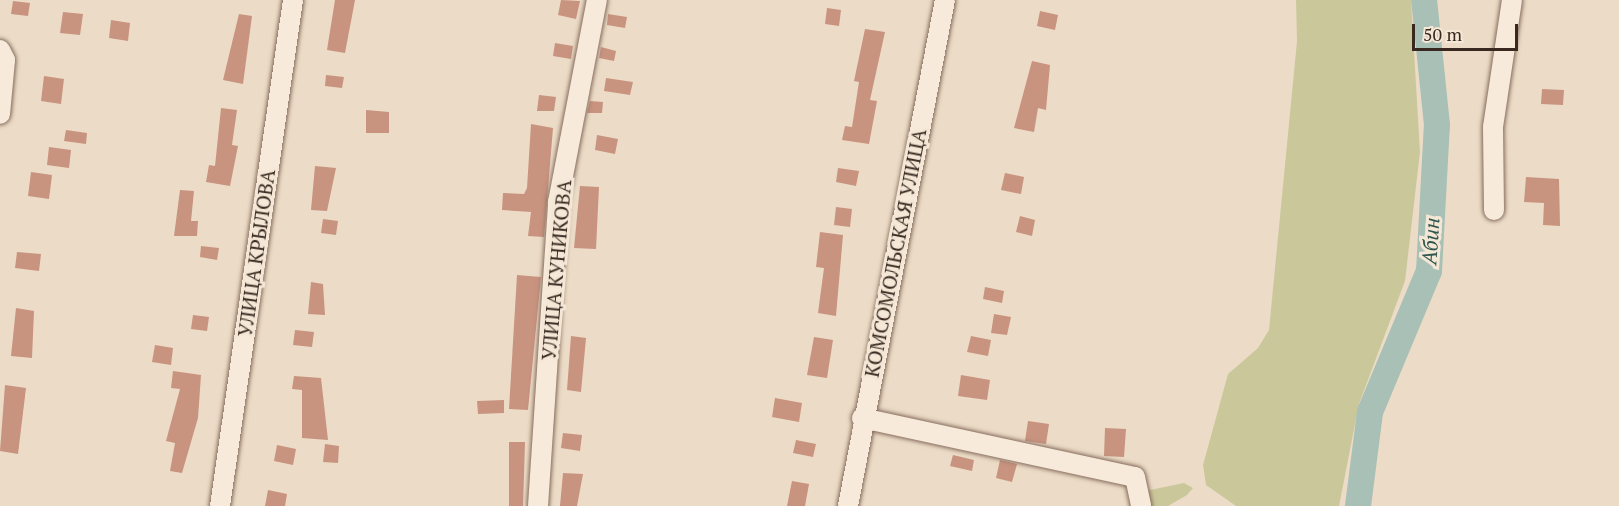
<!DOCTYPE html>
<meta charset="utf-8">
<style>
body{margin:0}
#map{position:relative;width:1619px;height:506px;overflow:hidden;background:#ecdcc7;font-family:"PT Serif",serif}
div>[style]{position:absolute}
.green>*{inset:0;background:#cac89b}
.river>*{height:26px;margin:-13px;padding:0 13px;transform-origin:13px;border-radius:13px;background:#a8c0b6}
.building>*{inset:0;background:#c8937f}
.roads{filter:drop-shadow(0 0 2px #876d5d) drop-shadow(0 0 2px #876d5d)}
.minor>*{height:20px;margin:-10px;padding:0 10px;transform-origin:10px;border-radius:10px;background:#f7eada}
span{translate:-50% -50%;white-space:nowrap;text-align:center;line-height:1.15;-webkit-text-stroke:6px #f4e7d6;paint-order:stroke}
.street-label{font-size:20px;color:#382820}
.water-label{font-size:21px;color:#30574f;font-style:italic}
.scale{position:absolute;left:1412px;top:24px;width:106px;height:27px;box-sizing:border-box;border:3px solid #382820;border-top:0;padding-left:8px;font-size:18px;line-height:21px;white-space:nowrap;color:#382820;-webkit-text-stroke:4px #f4e7d6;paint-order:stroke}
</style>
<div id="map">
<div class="green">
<i style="clip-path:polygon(1296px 0,1411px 0,1420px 152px,1405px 281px,1359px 404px,1339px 506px,1236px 506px,1206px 485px,1203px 465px,1228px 374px,1258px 348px,1269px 330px,1297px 41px)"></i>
<i style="clip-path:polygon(1184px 483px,1193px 488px,1187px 495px,1168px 506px,1149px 506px,1145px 491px)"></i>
</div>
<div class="river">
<i style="left:1358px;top:506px;width:95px;rotate:-82.7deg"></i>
<i style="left:1370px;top:412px;width:153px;rotate:-67.3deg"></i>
<i style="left:1429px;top:271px;width:146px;rotate:-86.9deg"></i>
<i style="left:1437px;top:125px;width:126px;rotate:-95.9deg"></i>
</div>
<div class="building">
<i style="clip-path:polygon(335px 0,355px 0,345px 53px,327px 50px)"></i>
<i style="clip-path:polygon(561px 0,580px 1px,576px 19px,558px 15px)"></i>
<i style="clip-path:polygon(13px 1px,30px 3px,28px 16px,11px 14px)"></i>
<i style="clip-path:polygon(827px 8px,841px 10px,839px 26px,825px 24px)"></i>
<i style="clip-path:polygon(1040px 11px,1058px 15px,1055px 30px,1037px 26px)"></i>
<i style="clip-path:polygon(63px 12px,83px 14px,80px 35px,60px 33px)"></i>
<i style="clip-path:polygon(239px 14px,252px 16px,243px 84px,223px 80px)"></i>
<i style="clip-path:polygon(608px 14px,627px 17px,625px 28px,607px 25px)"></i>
<i style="clip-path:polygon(111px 20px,130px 23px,128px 41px,109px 38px)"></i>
<i style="clip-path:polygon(865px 29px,885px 32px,870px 100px,877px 101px,869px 144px,842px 140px,845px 126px,852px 127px,859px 82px,854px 81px)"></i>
<i style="clip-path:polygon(555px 43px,573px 46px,571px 59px,553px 56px)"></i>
<i style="clip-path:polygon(601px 47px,616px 51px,614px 61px,599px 58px)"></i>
<i style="clip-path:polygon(1032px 61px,1050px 65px,1046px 110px,1038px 108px,1034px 132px,1014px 128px)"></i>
<i style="clip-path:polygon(326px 75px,344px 77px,342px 88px,325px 86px)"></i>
<i style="clip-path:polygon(44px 76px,64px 79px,61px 104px,41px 101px)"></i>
<i style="clip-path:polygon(606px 78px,633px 82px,630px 95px,604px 91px)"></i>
<i style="clip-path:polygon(1542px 89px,1564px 90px,1563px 105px,1541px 104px)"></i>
<i style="clip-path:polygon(539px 95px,556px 97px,554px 111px,537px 111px)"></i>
<i style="clip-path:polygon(590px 101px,603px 102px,602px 113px,587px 113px)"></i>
<i style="clip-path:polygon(221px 108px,237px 110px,232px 145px,238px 146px,230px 186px,206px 182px,209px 165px,215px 166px)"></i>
<i style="clip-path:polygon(366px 110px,389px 112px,389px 133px,366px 133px)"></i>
<i style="clip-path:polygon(531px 124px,553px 128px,544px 237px,528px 236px,531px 212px,502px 210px,503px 193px,524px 194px,527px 188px)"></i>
<i style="clip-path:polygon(66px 130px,87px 133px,86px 144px,64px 141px)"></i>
<i style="clip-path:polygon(597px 135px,618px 139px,615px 154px,595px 150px)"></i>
<i style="clip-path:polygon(49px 147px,71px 150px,69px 168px,47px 165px)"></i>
<i style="clip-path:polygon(315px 166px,336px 168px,327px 211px,311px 210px)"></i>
<i style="clip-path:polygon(838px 168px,859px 171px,856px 186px,836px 182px)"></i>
<i style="clip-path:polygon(31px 172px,52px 175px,49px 199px,28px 196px)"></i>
<i style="clip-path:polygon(1005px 173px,1024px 177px,1021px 194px,1001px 190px)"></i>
<i style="clip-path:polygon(1526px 177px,1559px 179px,1560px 226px,1543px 225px,1544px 203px,1524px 202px)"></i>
<i style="clip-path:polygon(580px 186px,599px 187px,596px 249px,574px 248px)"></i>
<i style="clip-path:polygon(180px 190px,194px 191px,191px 221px,198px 221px,197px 236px,174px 236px)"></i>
<i style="clip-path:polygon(836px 207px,852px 209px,850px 227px,834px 225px)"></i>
<i style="clip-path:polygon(1020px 216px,1035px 220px,1032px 236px,1016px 232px)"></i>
<i style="clip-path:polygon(323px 219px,338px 221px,336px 235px,321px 233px)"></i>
<i style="clip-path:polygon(820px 232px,843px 235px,836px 316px,818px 313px,824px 268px,816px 267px)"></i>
<i style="clip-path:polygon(201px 246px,219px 248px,217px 260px,200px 257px)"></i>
<i style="clip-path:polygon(17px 252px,41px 254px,39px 271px,15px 268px)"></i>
<i style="clip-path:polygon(517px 275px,541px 277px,528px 410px,509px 409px)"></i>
<i style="clip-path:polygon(311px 282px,323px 284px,325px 315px,308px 314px)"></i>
<i style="clip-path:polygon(985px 287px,1004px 291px,1002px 303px,983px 299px)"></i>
<i style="clip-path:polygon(16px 308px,34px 311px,32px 358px,11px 356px)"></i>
<i style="clip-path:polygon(994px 314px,1011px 317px,1007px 335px,991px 333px)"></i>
<i style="clip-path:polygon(193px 315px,209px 317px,207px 331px,191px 329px)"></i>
<i style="clip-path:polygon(295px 330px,314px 332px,312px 347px,293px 345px)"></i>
<i style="clip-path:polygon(571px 336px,586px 338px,581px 392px,567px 390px)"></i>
<i style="clip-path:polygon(971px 336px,991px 340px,988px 356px,967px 352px)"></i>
<i style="clip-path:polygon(814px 337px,833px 340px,827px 378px,807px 375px)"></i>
<i style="clip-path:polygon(155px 345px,173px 348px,171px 365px,152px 362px)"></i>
<i style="clip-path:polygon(173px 371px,201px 375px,198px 418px,182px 473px,170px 471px,175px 443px,166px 441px,180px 389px,171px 388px)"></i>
<i style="clip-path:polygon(961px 375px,990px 380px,987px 400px,958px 396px)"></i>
<i style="clip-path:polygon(294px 376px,321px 378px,328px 440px,302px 438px,302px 390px,292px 389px)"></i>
<i style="clip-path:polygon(5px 385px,26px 388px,18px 454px,0 451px)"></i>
<i style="clip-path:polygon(775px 398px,802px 403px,799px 422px,772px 417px)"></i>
<i style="clip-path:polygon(504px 400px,504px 413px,478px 414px,477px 401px)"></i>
<i style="clip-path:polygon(1028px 421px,1049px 424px,1046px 444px,1025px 441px)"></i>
<i style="clip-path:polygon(1105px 428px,1126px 429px,1124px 457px,1104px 456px)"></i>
<i style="clip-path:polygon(563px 433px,582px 435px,580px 451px,561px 448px)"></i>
<i style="clip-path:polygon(796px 440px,816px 444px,813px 457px,793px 453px)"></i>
<i style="clip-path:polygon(509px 442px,525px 442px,523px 506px,509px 506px)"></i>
<i style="clip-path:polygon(325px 444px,339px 446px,338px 463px,323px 462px)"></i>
<i style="clip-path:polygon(277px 445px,296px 449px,293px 465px,274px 461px)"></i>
<i style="clip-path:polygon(953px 455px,974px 460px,972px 471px,950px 466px)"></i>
<i style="clip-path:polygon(1000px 460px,1017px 464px,1012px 482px,996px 478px)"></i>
<i style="clip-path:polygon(563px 473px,583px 474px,577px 506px,560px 506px)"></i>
<i style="clip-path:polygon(792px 481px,809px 484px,805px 506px,787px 506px)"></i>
<i style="clip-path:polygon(268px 490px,287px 494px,285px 506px,265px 506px)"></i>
</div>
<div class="roads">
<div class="minor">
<i style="left:0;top:50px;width:11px;rotate:63deg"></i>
<i style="left:5px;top:60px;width:54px;rotate:95.3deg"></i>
<i style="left:1494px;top:210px;width:83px;rotate:-90.7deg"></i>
<i style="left:1493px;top:127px;width:128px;rotate:-81.5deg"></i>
<i style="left:862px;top:418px;width:279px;rotate:12.2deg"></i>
<i style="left:1135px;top:477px;width:30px;rotate:78deg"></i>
<i style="left:220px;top:506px;width:511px;rotate:-81.79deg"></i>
<i style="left:538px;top:506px;width:305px;rotate:-86.2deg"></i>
<i style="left:558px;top:202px;width:206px;rotate:-79.1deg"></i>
<i style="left:848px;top:506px;width:515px;rotate:-79.15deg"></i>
</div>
</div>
<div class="street-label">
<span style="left:256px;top:253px;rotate:-82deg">УЛИЦА КРЫЛОВА</span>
<span style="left:895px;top:253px;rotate:-79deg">КОМСОМОЛЬСКАЯ УЛИЦА</span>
<span style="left:556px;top:270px;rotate:-85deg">УЛИЦА КУНИКОВА</span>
</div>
<div class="water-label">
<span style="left:1430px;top:241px;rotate:-86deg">Абин</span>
</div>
<div class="scale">50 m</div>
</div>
